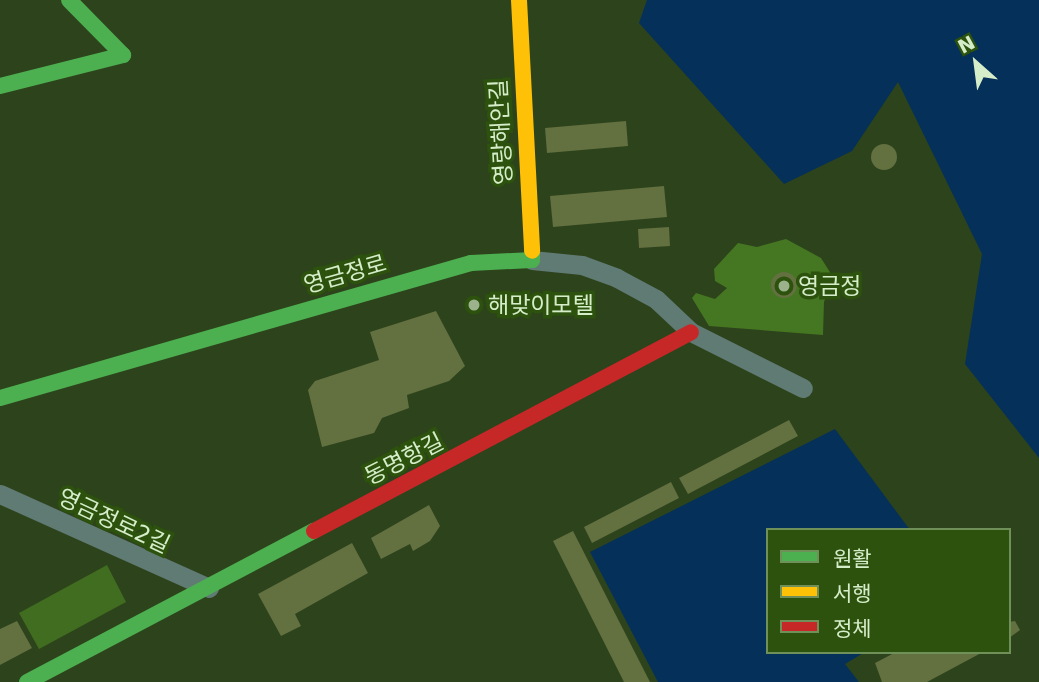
<!DOCTYPE html>
<meta charset="utf-8">
<style>
body{margin:0}
#map{position:relative;width:1039px;height:682px;overflow:hidden;background:#2d431c;font-family:"DejaVu Sans","Noto Sans KR",sans-serif}
div>[style]{position:absolute}
.green>*{inset:0;background:#406d1f}
.forest>*{inset:0;background:#457621}
.water>*{inset:0;background:#04305a}
.building>*{inset:0;background:#637040}
.round{border-radius:50%}
.street>*{height:19px;margin:-9.5px;padding:0 9.5px;transform-origin:9.5px;border-radius:9.5px;background:#607a74}
.fast>*{height:16px;margin:-8px;padding:0 8px;transform-origin:8px;border-radius:8px;background:#4caf50}
.slow>*{height:16px;margin:-8px;padding:0 8px;transform-origin:8px;border-radius:8px;background:#ffc107}
.jam>*{height:16px;margin:-8px;padding:0 8px;transform-origin:8px;border-radius:8px;background:#c62828}
.dots>*{width:19px;height:19px;translate:-50% -50%;box-sizing:border-box;border:4px solid #2c520d;border-radius:50%}
span{translate:-50% -50%;white-space:nowrap;text-align:center;line-height:1.15;-webkit-text-stroke:7px #2c520d;paint-order:stroke}
.street-label{font-size:23px;color:#d6edca}
.poi-label{font-size:23px;color:#d6edca}
.left{translate:0 -50%;text-align:left}
.legend{position:absolute;left:766px;top:528px;width:245px;height:126px;box-sizing:border-box;background:#2c520d;border:2px solid #709059;margin:0;padding:9px 12px;list-style:none;font-size:21px;color:#d6edca}
.legend li{display:flex;align-items:center;gap:14px;height:35px}
.legend b{width:35px;border:2px solid #709059}
.north{position:absolute;left:941px;top:28px;width:70px;height:70px;-webkit-text-stroke:5px #2c520d;paint-order:stroke;rotate:332deg;font-size:19px;font-weight:700;line-height:28px;text-align:center;color:#d6edca}
.north::after{content:'';display:block;margin:auto;width:24px;height:32px;background:#d6edca;clip-path:polygon(50% 0,100% 100%,50% 72%,0 100%)}
</style>
<div id="map">
<div class="green">
<i style="clip-path:polygon(107px 565px,126px 602px,39px 649px,19px 613px)"></i>
</div>
<div class="forest">
<i style="clip-path:polygon(786px 239px,821px 258px,833px 277px,824px 302px,823px 335px,709px 326px,692px 298px,696px 293px,715px 299px,727px 288px,715px 281px,714px 269px,738px 243px,757px 247px)"></i>
</div>
<div class="water">
<i style="clip-path:polygon(647px 0,1039px 0,1039px 458px,965px 364px,982px 254px,898px 82px,852px 151px,784px 184px,639px 23px)"></i>
<i style="clip-path:polygon(835px 429px,910px 530px,768px 530px,768px 652px,865px 652px,845px 664px,859px 682px,658px 682px,590px 552px)"></i>
</div>
<div class="building">
<i style="clip-path:polygon(626px 121px,628px 146px,547px 153px,545px 128px)"></i>
<i class="round" style="left:871px;top:144px;width:26px;height:26px"></i>
<i style="clip-path:polygon(664px 186px,667px 217px,553px 227px,550px 196px)"></i>
<i style="clip-path:polygon(669px 227px,670px 246px,639px 248px,638px 229px)"></i>
<i class="round" style="left:771px;top:272px;width:26px;height:26px"></i>
<i style="clip-path:polygon(436px 311px,465px 366px,449px 381px,407px 395px,409px 408px,382px 418px,374px 433px,322px 447px,308px 390px,315px 381px,379px 360px,370px 332px)"></i>
<i style="clip-path:polygon(789px 420px,798px 436px,688px 494px,679px 478px)"></i>
<i style="clip-path:polygon(671px 482px,679px 498px,592px 543px,584px 527px)"></i>
<i style="clip-path:polygon(429px 505px,440px 526px,430px 541px,413px 551px,410px 544px,381px 559px,371px 538px)"></i>
<i style="clip-path:polygon(573px 531px,650px 682px,624px 682px,553px 541px)"></i>
<i style="clip-path:polygon(352px 543px,368px 573px,295px 614px,301px 626px,281px 636px,258px 594px)"></i>
<i style="clip-path:polygon(17px 621px,32px 648px,0 665px,0 629px)"></i>
<i style="clip-path:polygon(1015px 621px,1020px 630px,1009px 638px,1009px 622px)"></i>
<i style="clip-path:polygon(896px 652px,983px 652px,927px 682px,882px 682px,875px 663px)"></i>
</div>
<div class="street">
<i style="left:532px;top:260px;width:50px;rotate:5.7deg"></i>
<i style="left:582px;top:265px;width:37px;rotate:20deg"></i>
<i style="left:617px;top:278px;width:44px;rotate:28.3deg"></i>
<i style="left:656px;top:299px;width:48px;rotate:43.3deg"></i>
<i style="left:691px;top:332px;width:125px;rotate:26.6deg"></i>
<i style="left:0;top:494px;width:229px;rotate:24.2deg"></i>
</div>
<div class="fast">
<i style="left:0;top:86px;width:127px;rotate:-14.1deg"></i>
<i style="left:123px;top:55px;width:77px;rotate:-134.5deg"></i>
<i style="left:0;top:398px;width:490px;rotate:-16deg"></i>
<i style="left:471px;top:263px;width:61px;rotate:-2.8deg"></i>
<i style="left:532px;top:260px;width:9px;rotate:-90deg"></i>
<i style="left:27px;top:682px;width:324px;rotate:-27.8deg"></i>
</div>
<div class="slow">
<i style="left:519px;top:0;width:251px;rotate:87deg"></i>
</div>
<div class="jam">
<i style="left:314px;top:531px;width:426px;rotate:-27.8deg"></i>
</div>
<div class="dots">
<i style="left:784px;top:286px;background:#9bb28d"></i>
<i style="left:474px;top:305px;background:#9bb28d"></i>
</div>
<div class="street-label">
<span style="left:501px;top:132px;rotate:-93deg">영랑해안길</span>
<span style="left:345px;top:274px;rotate:-16deg">영금정로</span>
<span style="left:404px;top:459px;rotate:-27deg">동명항길</span>
<span style="left:114px;top:521px;rotate:25deg">영금정로2길</span>
</div>
<div class="poi-label">
<span class="left" style="left:798px;top:286px">영금정</span>
<span class="left" style="left:488px;top:305px">해맞이모텔</span>
</div>
<ul class="legend">
<li><b style="height:9px;background:#4caf50"></b>원활</li>
<li><b style="height:9px;background:#ffc107"></b>서행</li>
<li><b style="height:9px;background:#c62828"></b>정체</li>
</ul>
<div class="north">N</div>
</div>
